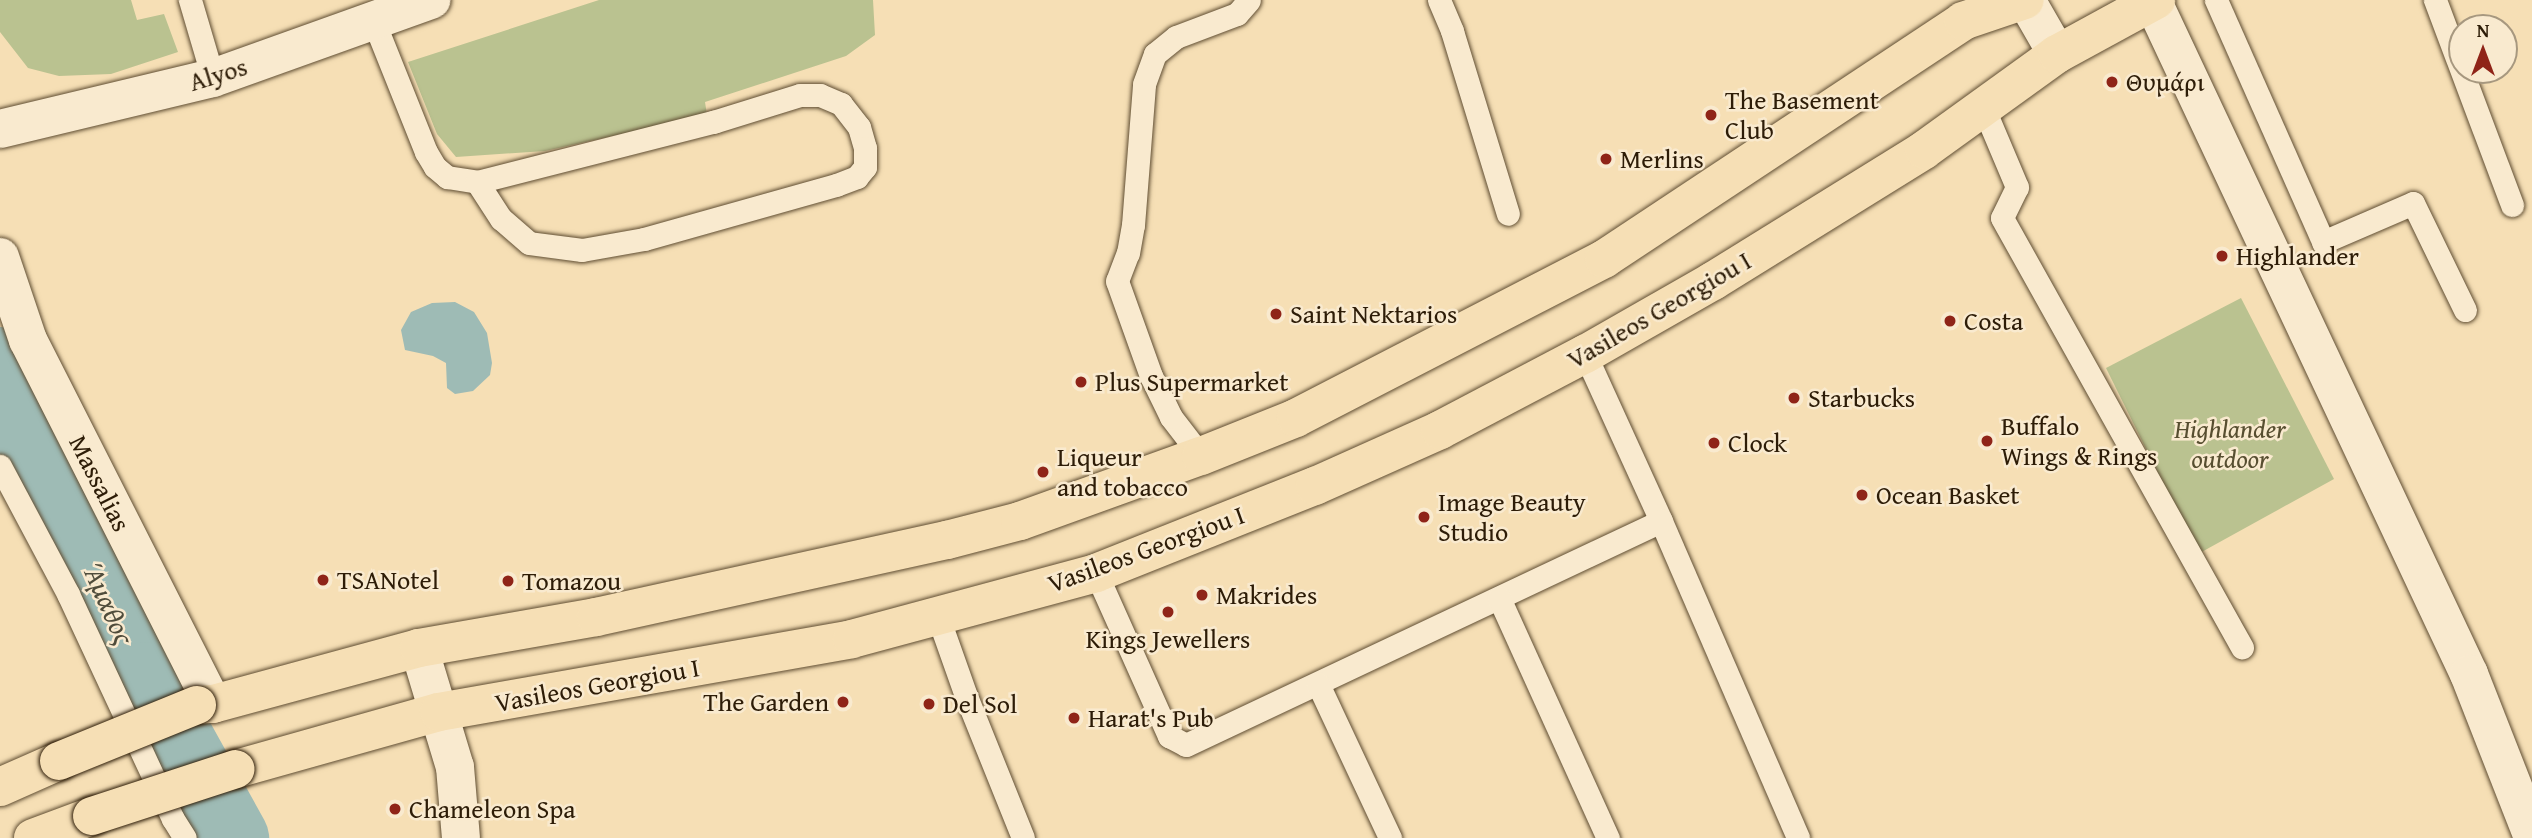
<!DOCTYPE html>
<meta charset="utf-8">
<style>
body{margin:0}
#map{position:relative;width:2532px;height:838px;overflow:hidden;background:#f6dfb5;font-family:"Gentium Book Plus",serif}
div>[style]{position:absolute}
.green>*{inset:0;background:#bac290}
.water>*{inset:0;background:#9ebbb5}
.river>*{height:75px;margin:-37.5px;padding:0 37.5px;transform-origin:37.5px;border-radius:37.5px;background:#9ebbb5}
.roads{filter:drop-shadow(0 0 2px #5f4d32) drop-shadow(0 0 2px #5f4d32)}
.lane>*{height:23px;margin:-11.5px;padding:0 11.5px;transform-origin:11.5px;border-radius:11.5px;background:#f9eacf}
.street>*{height:38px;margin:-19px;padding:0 19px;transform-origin:19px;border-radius:19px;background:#f9eacf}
.secondary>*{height:38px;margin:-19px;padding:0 19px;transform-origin:19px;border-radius:19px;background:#f9eacf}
.primary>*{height:38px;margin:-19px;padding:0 19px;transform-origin:19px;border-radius:19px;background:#f6dfb5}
.bridges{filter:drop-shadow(0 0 2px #2d1c07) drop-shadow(0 0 2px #2d1c07)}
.primary-bridge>*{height:38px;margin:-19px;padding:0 19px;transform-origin:19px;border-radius:19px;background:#f6dfb5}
.dots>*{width:19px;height:19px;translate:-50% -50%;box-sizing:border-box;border:4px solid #f9eacf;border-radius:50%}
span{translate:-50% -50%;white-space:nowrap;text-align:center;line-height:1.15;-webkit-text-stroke:5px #f9eacf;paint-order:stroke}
.street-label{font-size:26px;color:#2d1c07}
.poi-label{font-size:26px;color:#2d1c07}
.left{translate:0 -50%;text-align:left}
.right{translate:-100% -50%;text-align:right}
.park-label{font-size:26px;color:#574e30;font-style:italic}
.water-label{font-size:28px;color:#4f4c3b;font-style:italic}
.north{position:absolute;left:2448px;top:14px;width:70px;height:70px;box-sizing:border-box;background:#f9eacf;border:2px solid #a7987f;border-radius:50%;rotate:0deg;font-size:19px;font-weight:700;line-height:28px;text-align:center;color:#2d1c07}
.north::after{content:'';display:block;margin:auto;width:24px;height:32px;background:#8f2418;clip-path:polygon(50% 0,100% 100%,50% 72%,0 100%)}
</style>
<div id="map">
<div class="green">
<i style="clip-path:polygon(0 0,131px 0,137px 20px,164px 14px,178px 52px,111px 74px,59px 76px,28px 68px,0 32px)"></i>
<i style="clip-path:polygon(599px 0,873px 0,875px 35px,846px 56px,705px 102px,707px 115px,545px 151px,456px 157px,437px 134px,408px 62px)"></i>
<i style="clip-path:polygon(2241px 298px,2334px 479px,2198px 554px,2106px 368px)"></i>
</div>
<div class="water">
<i style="clip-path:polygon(455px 302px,474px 312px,487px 333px,492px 363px,490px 375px,473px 391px,455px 394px,447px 388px,446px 363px,433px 356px,405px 350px,401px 330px,411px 312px,432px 303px)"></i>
</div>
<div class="river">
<i style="left:0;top:364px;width:346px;rotate:65.6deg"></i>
<i style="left:143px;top:679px;width:182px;rotate:61deg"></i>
</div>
<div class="roads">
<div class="lane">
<i style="left:190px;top:0;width:81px;rotate:73.6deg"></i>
<i style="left:1439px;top:0;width:34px;rotate:67deg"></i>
<i style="left:1452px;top:31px;width:191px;rotate:73deg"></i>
<i style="left:2216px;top:0;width:265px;rotate:66.1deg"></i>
<i style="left:2323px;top:242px;width:98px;rotate:-23.4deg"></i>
<i style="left:2413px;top:203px;width:119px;rotate:64.1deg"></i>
<i style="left:2435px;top:0;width:219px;rotate:69.4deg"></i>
<i style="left:374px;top:22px;width:140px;rotate:68.2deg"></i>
<i style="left:426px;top:152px;width:17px;rotate:59deg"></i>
<i style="left:435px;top:167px;width:16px;rotate:40deg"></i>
<i style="left:447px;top:177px;width:30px;rotate:9deg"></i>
<i style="left:477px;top:182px;width:244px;rotate:-14.3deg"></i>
<i style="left:713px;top:122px;width:91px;rotate:-17.2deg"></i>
<i style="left:800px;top:95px;width:20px"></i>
<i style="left:820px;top:95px;width:23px;rotate:23deg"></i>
<i style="left:841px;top:104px;width:29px;rotate:52deg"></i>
<i style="left:859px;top:127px;width:22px;rotate:74deg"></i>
<i style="left:865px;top:148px;width:19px;rotate:90deg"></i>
<i style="left:865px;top:167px;width:13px;rotate:129deg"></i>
<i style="left:857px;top:177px;width:22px;rotate:159deg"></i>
<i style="left:836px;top:185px;width:199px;rotate:164.3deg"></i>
<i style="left:644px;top:239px;width:63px;rotate:169.9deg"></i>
<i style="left:582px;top:250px;width:53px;rotate:-172.5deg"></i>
<i style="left:529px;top:243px;width:37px;rotate:-139deg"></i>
<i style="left:501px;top:219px;width:44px;rotate:-123deg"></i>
<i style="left:1984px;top:109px;width:85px;rotate:67.1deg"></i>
<i style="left:2017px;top:187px;width:34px;rotate:116deg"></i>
<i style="left:2002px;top:218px;width:492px;rotate:60.8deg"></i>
<i style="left:1585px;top:354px;width:183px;rotate:65.5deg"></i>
<i style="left:1661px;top:521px;width:345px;rotate:66.6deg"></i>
<i style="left:1201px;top:456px;width:49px;rotate:-127.6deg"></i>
<i style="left:1171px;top:417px;width:46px;rotate:-116deg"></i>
<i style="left:1151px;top:376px;width:101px;rotate:-109.7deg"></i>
<i style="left:1117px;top:281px;width:30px;rotate:-69deg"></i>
<i style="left:1128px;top:253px;width:28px;rotate:-80deg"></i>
<i style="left:1133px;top:225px;width:141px;rotate:-85.5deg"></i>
<i style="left:1144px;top:84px;width:32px;rotate:-70deg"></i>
<i style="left:1155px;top:54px;width:27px;rotate:-39deg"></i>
<i style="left:1176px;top:37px;width:65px;rotate:-20.7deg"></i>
<i style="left:1237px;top:14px;width:18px;rotate:-49deg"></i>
<i style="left:0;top:466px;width:145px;rotate:62deg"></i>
<i style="left:68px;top:594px;width:248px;rotate:65deg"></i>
<i style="left:173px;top:819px;width:22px;rotate:58deg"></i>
<i style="left:1096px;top:573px;width:179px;rotate:65.9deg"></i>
<i style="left:1169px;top:736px;width:19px;rotate:28deg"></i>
<i style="left:1186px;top:745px;width:525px;rotate:-25.25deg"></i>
<i style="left:1499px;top:598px;width:264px;rotate:65.6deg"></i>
<i style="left:937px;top:614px;width:87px;rotate:70.5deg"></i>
<i style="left:966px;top:696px;width:153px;rotate:68.1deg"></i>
<i style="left:1318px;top:684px;width:170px;rotate:64.9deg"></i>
</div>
<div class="street">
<i style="left:2153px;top:2px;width:743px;rotate:64.82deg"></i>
<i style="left:2469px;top:674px;width:173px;rotate:68.6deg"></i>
<i style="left:0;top:129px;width:219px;rotate:-13.5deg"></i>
<i style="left:213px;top:78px;width:232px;rotate:-19.7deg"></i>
<i style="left:0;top:257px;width:88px;rotate:71.4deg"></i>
<i style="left:28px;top:340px;width:408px;rotate:63.1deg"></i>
<i style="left:419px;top:648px;width:124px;rotate:73.2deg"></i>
<i style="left:455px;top:767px;width:71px;rotate:85.2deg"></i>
</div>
<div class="secondary">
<i style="left:2026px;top:0;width:62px;rotate:60.1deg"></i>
</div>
<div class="primary">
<i style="left:197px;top:705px;width:16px;rotate:-4deg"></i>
<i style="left:213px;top:704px;width:213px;rotate:-15.2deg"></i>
<i style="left:419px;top:648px;width:180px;rotate:-9.9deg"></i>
<i style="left:596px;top:617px;width:359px;rotate:-12.4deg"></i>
<i style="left:947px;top:540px;width:75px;rotate:-14.6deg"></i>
<i style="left:1020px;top:521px;width:192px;rotate:-19.8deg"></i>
<i style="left:1201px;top:456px;width:102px;rotate:-21.8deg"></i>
<i style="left:1296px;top:418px;width:347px;rotate:-27.3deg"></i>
<i style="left:1604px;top:259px;width:431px;rotate:-33.5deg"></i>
<i style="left:1963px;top:21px;width:65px;rotate:-18.7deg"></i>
<i style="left:236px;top:769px;width:211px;rotate:-15.7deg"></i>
<i style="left:439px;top:712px;width:419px;rotate:-10deg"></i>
<i style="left:852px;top:639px;width:253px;rotate:-15.1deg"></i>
<i style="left:1096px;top:573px;width:236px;rotate:-21.7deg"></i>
<i style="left:1315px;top:486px;width:137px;rotate:-24.1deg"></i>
<i style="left:1440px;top:430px;width:164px;rotate:-27.7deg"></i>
<i style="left:1585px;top:354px;width:147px;rotate:-29.7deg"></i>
<i style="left:1713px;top:281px;width:248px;rotate:-31.8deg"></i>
<i style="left:1924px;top:150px;width:164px;rotate:-35.8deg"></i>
<i style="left:2057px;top:54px;width:113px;rotate:-28.6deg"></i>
<i style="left:0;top:787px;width:64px;rotate:-23.8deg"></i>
<i style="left:33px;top:838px;width:63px;rotate:-20.4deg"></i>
</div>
</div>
<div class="bridges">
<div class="primary-bridge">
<i style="left:59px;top:761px;width:149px;rotate:-22.1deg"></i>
<i style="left:92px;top:816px;width:151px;rotate:-18.1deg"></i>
</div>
</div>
<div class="dots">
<i style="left:2112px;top:82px;background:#8f2418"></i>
<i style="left:1711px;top:115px;background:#8f2418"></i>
<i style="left:1606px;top:159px;background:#8f2418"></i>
<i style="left:2222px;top:256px;background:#8f2418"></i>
<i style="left:1276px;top:314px;background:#8f2418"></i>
<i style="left:1950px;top:321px;background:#8f2418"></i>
<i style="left:1081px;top:382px;background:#8f2418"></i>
<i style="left:1794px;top:398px;background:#8f2418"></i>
<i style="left:1987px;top:441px;background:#8f2418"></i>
<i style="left:1714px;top:443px;background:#8f2418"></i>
<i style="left:1043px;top:472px;background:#8f2418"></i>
<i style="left:1862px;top:495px;background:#8f2418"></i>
<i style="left:1424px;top:517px;background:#8f2418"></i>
<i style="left:323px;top:580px;background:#8f2418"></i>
<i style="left:508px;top:581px;background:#8f2418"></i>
<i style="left:1202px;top:595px;background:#8f2418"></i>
<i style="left:1168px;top:612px;background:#8f2418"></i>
<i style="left:843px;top:702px;background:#8f2418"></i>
<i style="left:929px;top:704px;background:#8f2418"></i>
<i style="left:1074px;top:718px;background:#8f2418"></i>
<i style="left:395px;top:809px;background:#8f2418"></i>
</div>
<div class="street-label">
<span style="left:218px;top:74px;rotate:-17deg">Alyos</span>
<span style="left:1659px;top:310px;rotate:-30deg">Vasileos Georgiou I</span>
<span style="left:100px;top:483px;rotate:63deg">Massalias</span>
<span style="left:1146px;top:549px;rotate:-20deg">Vasileos Georgiou I</span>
<span style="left:597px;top:685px;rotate:-10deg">Vasileos Georgiou I</span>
</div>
<div class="poi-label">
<span class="left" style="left:2126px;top:82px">Θυμάρι</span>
<span class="left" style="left:1725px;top:115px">The Basement<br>Club</span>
<span class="left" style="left:1620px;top:159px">Merlins</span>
<span class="left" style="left:2236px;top:256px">Highlander</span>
<span class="left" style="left:1290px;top:314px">Saint Nektarios</span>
<span class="left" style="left:1964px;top:321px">Costa</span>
<span class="left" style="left:1095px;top:382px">Plus Supermarket</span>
<span class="left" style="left:1808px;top:398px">Starbucks</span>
<span class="left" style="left:2001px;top:441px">Buffalo<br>Wings &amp; Rings</span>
<span class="left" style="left:1728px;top:443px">Clock</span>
<span class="left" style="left:1057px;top:472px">Liqueur<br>and tobacco</span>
<span class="left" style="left:1876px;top:495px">Ocean Basket</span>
<span class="left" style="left:1438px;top:517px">Image Beauty<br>Studio</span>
<span class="left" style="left:337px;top:580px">TSANotel</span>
<span class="left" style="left:522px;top:581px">Tomazou</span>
<span class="left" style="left:1216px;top:595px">Makrides</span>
<span style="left:1168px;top:639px">Kings Jewellers</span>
<span class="right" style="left:829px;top:702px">The Garden</span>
<span class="left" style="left:943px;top:704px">Del Sol</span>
<span class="left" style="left:1088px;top:718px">Harat's Pub</span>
<span class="left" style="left:409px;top:809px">Chameleon Spa</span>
</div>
<div class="park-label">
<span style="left:2230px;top:444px">Highlander<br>outdoor</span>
</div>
<div class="water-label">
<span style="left:109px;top:604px;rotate:66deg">Άμαθος</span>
</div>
<div class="north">N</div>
</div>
